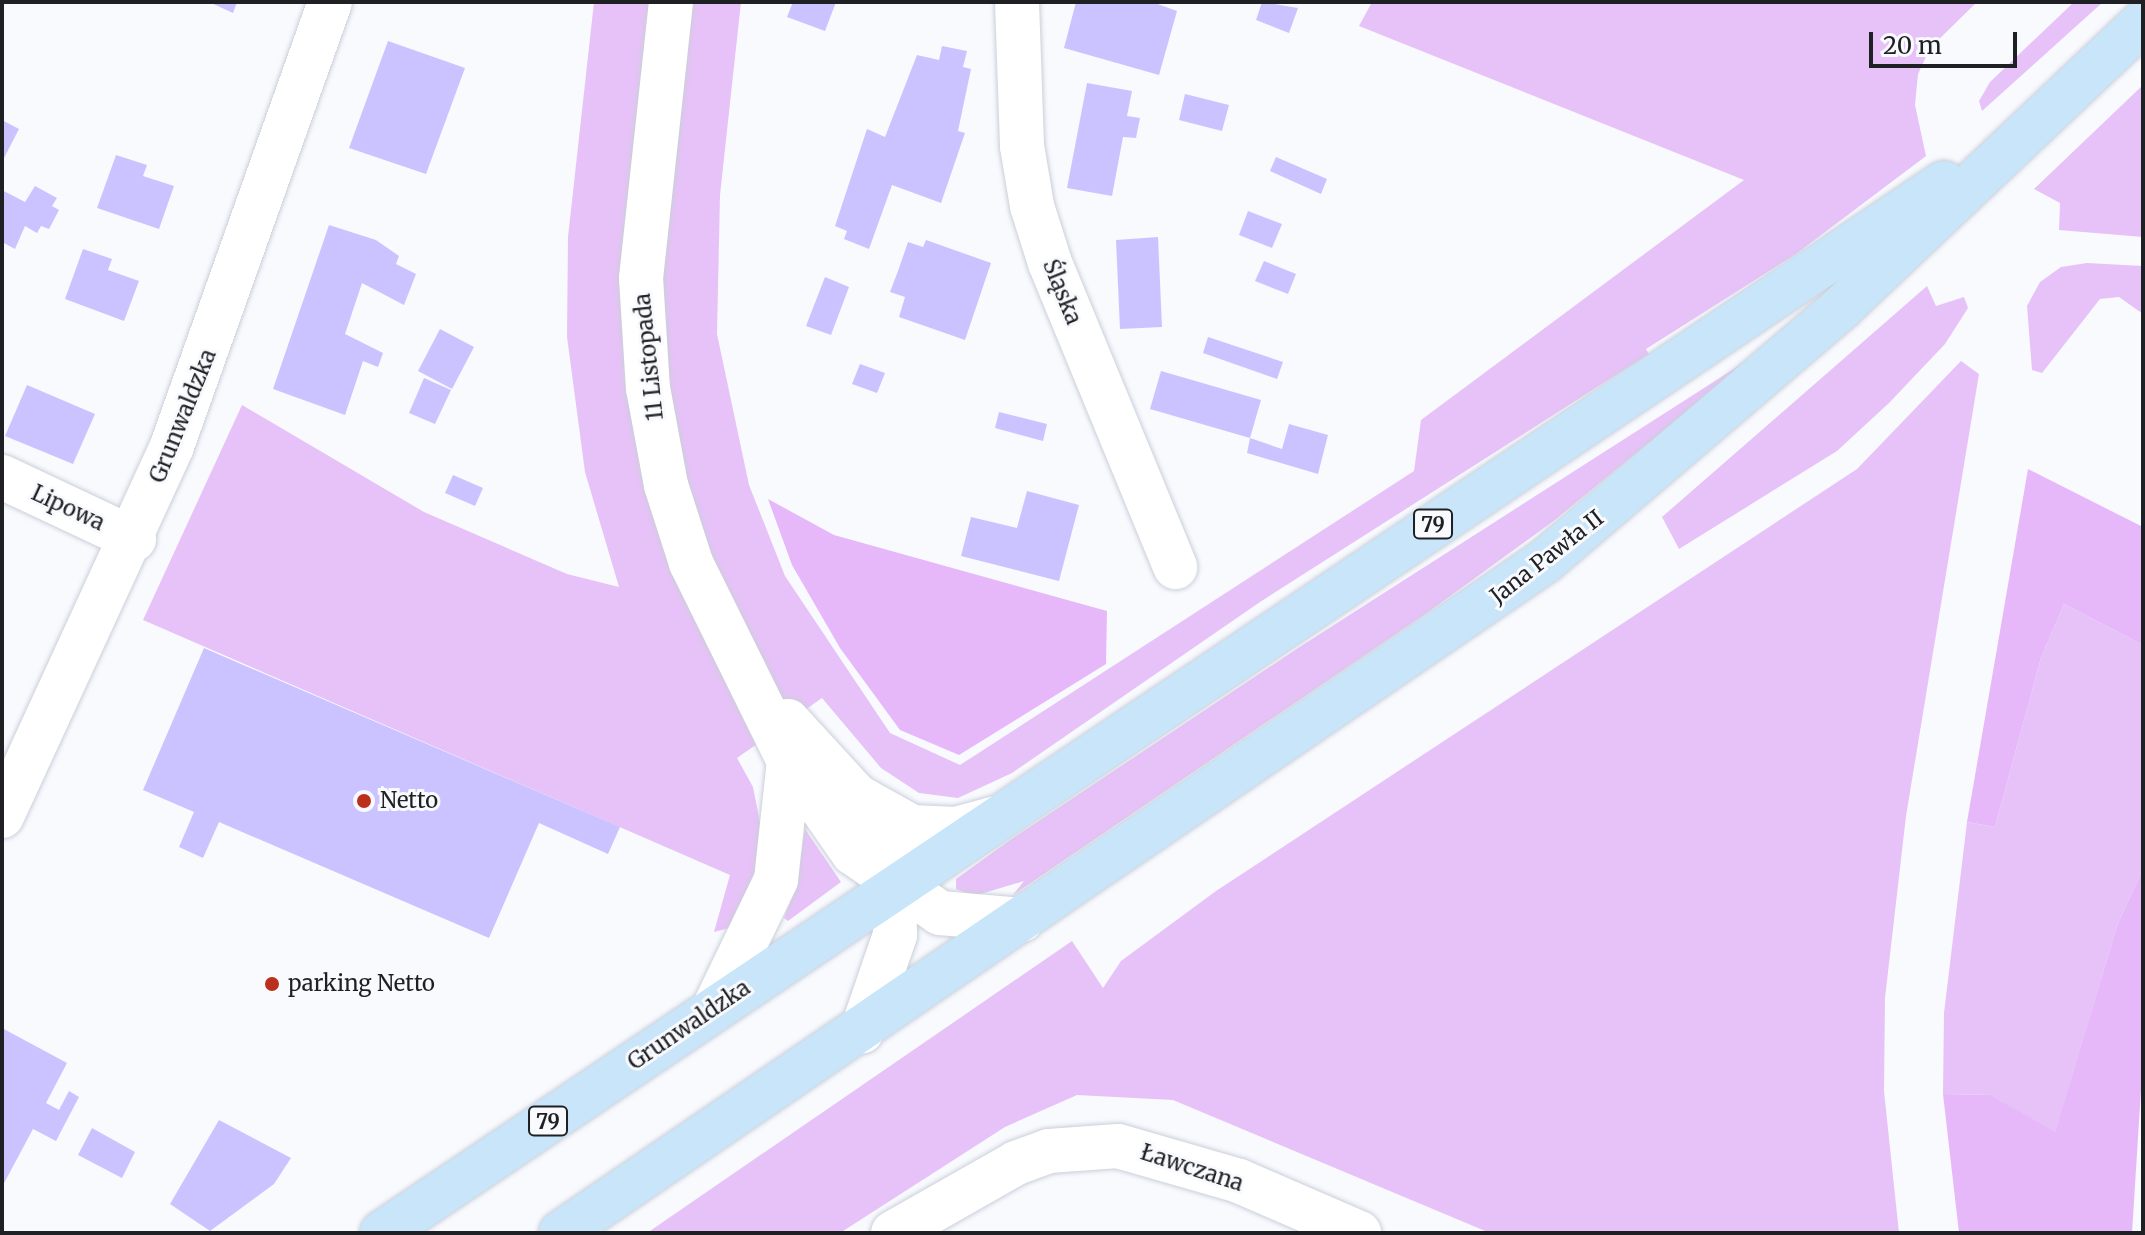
<!DOCTYPE html>
<meta charset="utf-8">
<style>
body{margin:0}
#map{position:relative;width:2145px;height:1235px;overflow:hidden;background:#f8fafe;font-family:Merriweather,serif}
div>[style]{position:absolute}
.green>*{inset:0;background:#e7c2f8}
.forest>*{inset:0;background:#e6b8fa}
.building>*{inset:0;background:#cbc3ff}
.roads{filter:drop-shadow(0 0 2px #cacfd9) drop-shadow(0 0 2px #cacfd9)}
.street>*{height:44px;margin:-22px;padding:0 22px;transform-origin:22px;border-radius:22px;background:#fff}
.secondary>*{height:44px;margin:-22px;padding:0 22px;transform-origin:22px;border-radius:22px;background:#fff}
.primary>*{height:44px;margin:-22px;padding:0 22px;transform-origin:22px;border-radius:22px;background:#c8e5f9}
.dots>*{width:22px;height:22px;translate:-50% -50%;box-sizing:border-box;border:4px solid #f8fafe;border-radius:50%}
span{translate:-50% -50%;white-space:nowrap;text-align:center;line-height:1.15;-webkit-text-stroke:6px #f8fafe;paint-order:stroke}
.shield-label span{padding:2px 6px;background:#f8fafe;border:2px solid;border-radius:6px;-webkit-text-stroke-width:0}
.shield-label{font-size:20px;color:#1e2024;font-weight:700}
.street-label{font-size:22px;color:#1e2024}
.poi-label{font-size:22px;color:#1e2024}
.left{translate:0 -50%;text-align:left}
.frame{position:absolute;inset:0;border:4px solid #1e2024;pointer-events:none}
.scale{position:absolute;left:1869px;top:32px;width:148px;height:36px;box-sizing:border-box;border:4px solid #1e2024;border-top:0;padding-left:10px;font-size:24px;line-height:28px;white-space:nowrap;color:#1e2024;-webkit-text-stroke:6px #f8fafe;paint-order:stroke}
</style>
<div id="map">
<div class="green">
<i style="clip-path:polygon(594px 2px,741px 2px,720px 195px,717px 334px,749px 485px,785px 576px,890px 733px,960px 765px,1414px 471px,1421px 420px,1744px 180px,1359px 26px,1372px 2px,1977px 2px,1930px 48px,1918px 74px,1915px 105px,1926px 156px,1796px 254px,1646px 349px,1649px 354px,1260px 602px,1012px 773px,958px 798px,919px 793px,881px 768px,822px 698px,737px 758px,753px 787px,764px 842px,760px 874px,733px 927px,714px 932px,730px 875px,143px 620px,242px 405px,424px 512px,567px 574px,619px 587px,585px 472px,567px 337px,568px 237px)"></i>
<i style="clip-path:polygon(2074px 2px,2103px 2px,1982px 111px,1979px 101px,1990px 82px)"></i>
<i style="clip-path:polygon(2143px 85px,2143px 237px,2059px 230px,2060px 203px,2034px 189px)"></i>
<i style="clip-path:polygon(2087px 263px,2143px 266px,2143px 314px,2119px 297px,2100px 299px,2042px 373px,2032px 370px,2027px 306px,2040px 282px,2061px 267px)"></i>
<i style="clip-path:polygon(1927px 286px,1936px 306px,1964px 297px,1968px 308px,1945px 344px,1889px 403px,1837px 451px,1679px 549px,1662px 517px)"></i>
<i style="clip-path:polygon(1754px 356px,1555px 520px,1427px 613px,1013px 895px,1024px 881px,974px 896px,956px 889px,956px 879px,1010px 840px,1298px 648px)"></i>
<i style="clip-path:polygon(1961px 361px,1979px 374px,1906px 816px,1885px 998px,1884px 1091px,1899px 1233px,1490px 1233px,1173px 1100px,1077px 1095px,1005px 1127px,840px 1233px,647px 1233px,1072px 941px,1103px 988px,1121px 961px,1216px 891px,1857px 469px)"></i>
<i style="clip-path:polygon(2064px 604px,2143px 645px,2143px 869px,2118px 923px,2055px 1133px,1991px 1095px,1943px 1094px,1944px 1013px,1967px 822px,1995px 827px,2041px 658px)"></i>
<i style="clip-path:polygon(805px 829px,841px 882px,788px 921px,784px 918px,796px 887px)"></i>
</div>
<div class="forest">
<i style="clip-path:polygon(2028px 469px,2143px 527px,2143px 645px,2064px 604px,2041px 658px,1995px 827px,1967px 822px)"></i>
<i style="clip-path:polygon(768px 499px,834px 535px,1107px 611px,1106px 664px,959px 755px,900px 730px,840px 648px,792px 565px)"></i>
<i style="clip-path:polygon(2143px 869px,2143px 1058px,2132px 1233px,1959px 1233px,1943px 1094px,1991px 1095px,2055px 1132px,2118px 923px)"></i>
</div>
<div class="building">
<i style="clip-path:polygon(209px 2px,237px 2px,233px 13px)"></i>
<i style="clip-path:polygon(793px 2px,836px 2px,825px 31px,787px 17px)"></i>
<i style="clip-path:polygon(1076px 2px,1152px 2px,1177px 11px,1159px 75px,1064px 48px)"></i>
<i style="clip-path:polygon(1262px 2px,1298px 8px,1289px 33px,1256px 20px)"></i>
<i style="clip-path:polygon(388px 41px,465px 68px,426px 174px,349px 148px)"></i>
<i style="clip-path:polygon(942px 46px,967px 51px,963px 67px,971px 69px,958px 131px,965px 133px,941px 203px,892px 185px,869px 249px,844px 239px,847px 231px,835px 226px,867px 129px,885px 137px,917px 55px,939px 60px)"></i>
<i style="clip-path:polygon(1087px 83px,1132px 91px,1127px 116px,1140px 118px,1136px 138px,1123px 137px,1112px 196px,1067px 188px)"></i>
<i style="clip-path:polygon(1185px 94px,1229px 105px,1222px 131px,1179px 120px)"></i>
<i style="clip-path:polygon(2px 120px,19px 129px,2px 162px)"></i>
<i style="clip-path:polygon(116px 155px,147px 165px,143px 176px,174px 186px,159px 229px,97px 208px)"></i>
<i style="clip-path:polygon(1276px 157px,1327px 179px,1321px 194px,1270px 171px)"></i>
<i style="clip-path:polygon(35px 186px,57px 198px,52px 206px,59px 210px,49px 229px,41px 226px,37px 233px,25px 226px,15px 249px,2px 242px,2px 190px,25px 202px)"></i>
<i style="clip-path:polygon(1248px 211px,1282px 224px,1272px 248px,1239px 235px)"></i>
<i style="clip-path:polygon(329px 225px,376px 240px,399px 256px,396px 264px,416px 274px,404px 305px,362px 283px,345px 334px,383px 353px,378px 367px,363px 361px,345px 415px,273px 389px)"></i>
<i style="clip-path:polygon(1158px 237px,1162px 327px,1120px 329px,1116px 240px)"></i>
<i style="clip-path:polygon(926px 240px,991px 263px,965px 340px,899px 317px,905px 297px,890px 292px,898px 271px,908px 242px,923px 247px)"></i>
<i style="clip-path:polygon(83px 249px,112px 259px,108px 270px,139px 281px,124px 321px,65px 299px)"></i>
<i style="clip-path:polygon(1264px 261px,1296px 274px,1288px 294px,1255px 281px)"></i>
<i style="clip-path:polygon(825px 277px,849px 287px,831px 335px,806px 326px)"></i>
<i style="clip-path:polygon(440px 329px,474px 347px,452px 389px,418px 371px)"></i>
<i style="clip-path:polygon(1208px 337px,1283px 362px,1277px 379px,1203px 353px)"></i>
<i style="clip-path:polygon(860px 364px,885px 373px,877px 393px,852px 384px)"></i>
<i style="clip-path:polygon(1161px 371px,1261px 400px,1250px 438px,1150px 409px)"></i>
<i style="clip-path:polygon(424px 378px,451px 390px,435px 424px,409px 413px)"></i>
<i style="clip-path:polygon(27px 385px,95px 414px,73px 464px,5px 436px)"></i>
<i style="clip-path:polygon(999px 412px,1047px 424px,1043px 441px,995px 428px)"></i>
<i style="clip-path:polygon(1289px 424px,1328px 435px,1318px 474px,1247px 453px,1250px 438px,1282px 449px)"></i>
<i style="clip-path:polygon(453px 475px,483px 488px,475px 506px,445px 493px)"></i>
<i style="clip-path:polygon(1027px 491px,1079px 505px,1059px 581px,961px 556px,971px 517px,1017px 528px)"></i>
<i style="clip-path:polygon(204px 648px,620px 827px,608px 854px,539px 823px,489px 938px,219px 822px,203px 858px,179px 847px,194px 812px,143px 790px)"></i>
<i style="clip-path:polygon(2px 1028px,67px 1063px,46px 1103px,59px 1110px,69px 1091px,79px 1097px,56px 1141px,33px 1129px,2px 1187px)"></i>
<i style="clip-path:polygon(219px 1120px,291px 1158px,274px 1184px,210px 1231px,170px 1204px)"></i>
<i style="clip-path:polygon(92px 1128px,135px 1152px,122px 1178px,78px 1155px)"></i>
</div>
<div class="roads">
<div class="street">
<i style="left:1017px;top:2px;width:144px;rotate:88deg"></i>
<i style="left:1022px;top:146px;width:61px;rotate:80.5deg"></i>
<i style="left:1032px;top:206px;width:60px;rotate:72.5deg"></i>
<i style="left:1050px;top:263px;width:329px;rotate:67.6deg"></i>
<i style="left:2px;top:477px;width:146px;rotate:25.2deg"></i>
<i style="left:893px;top:1233px;width:142px;rotate:-29.6deg"></i>
<i style="left:1016px;top:1163px;width:35px;rotate:-20deg"></i>
<i style="left:1049px;top:1151px;width:69px;rotate:-4.1deg"></i>
<i style="left:1118px;top:1146px;width:126px;rotate:16.1deg"></i>
<i style="left:1239px;top:1181px;width:131px;rotate:23.4deg"></i>
</div>
<div class="secondary">
<i style="left:671px;top:2px;width:278px;rotate:96.2deg"></i>
<i style="left:641px;top:278px;width:110px;rotate:86.4deg"></i>
<i style="left:648px;top:388px;width:99px;rotate:79.5deg"></i>
<i style="left:666px;top:485px;width:82px;rotate:72.2deg"></i>
<i style="left:691px;top:563px;width:221px;rotate:63.7deg"></i>
<i style="left:789px;top:761px;width:112px;rotate:55.2deg"></i>
<i style="left:853px;top:853px;width:106px;rotate:34.6deg"></i>
<i style="left:940px;top:913px;width:82px;rotate:4.9deg"></i>
<i style="left:788px;top:721px;width:99px;rotate:47.5deg"></i>
<i style="left:855px;top:794px;width:73px;rotate:58.5deg"></i>
<i style="left:893px;top:856px;width:79px;rotate:88.5deg"></i>
<i style="left:895px;top:935px;width:102px;rotate:109deg"></i>
<i style="left:860px;top:798px;width:60px;rotate:29.1deg"></i>
<i style="left:912px;top:827px;width:44px;rotate:2.6deg"></i>
<i style="left:956px;top:829px;width:41px;rotate:-15.4deg"></i>
<i style="left:2px;top:816px;width:407px;rotate:-65.3deg"></i>
<i style="left:172px;top:446px;width:471px;rotate:-70.4deg"></i>
<i style="left:714px;top:1008px;width:142px;rotate:-64.2deg"></i>
<i style="left:776px;top:880px;width:120px;rotate:-83.8deg"></i>
</div>
<div class="primary">
<i style="left:382px;top:1233px;width:1882px;rotate:-33.91deg"></i>
<i style="left:561px;top:1233px;width:1192px;rotate:-34.33deg"></i>
<i style="left:1545px;top:561px;width:389px;rotate:-40.5deg"></i>
<i style="left:1841px;top:308px;width:416px;rotate:-43.4deg"></i>
</div>
</div>
<div class="dots">
<i style="left:364px;top:801px;background:#bb2f1b"></i>
<i style="left:272px;top:984px;background:#bb2f1b"></i>
</div>
<div class="shield-label">
<span style="left:1433px;top:524px">79</span>
<span style="left:548px;top:1121px">79</span>
</div>
<div class="street-label">
<span style="left:1062px;top:292px;rotate:68deg">Śląska</span>
<span style="left:649px;top:357px;rotate:-96deg">11 Listopada</span>
<span style="left:183px;top:416px;rotate:-68deg">Grunwaldzka</span>
<span style="left:68px;top:508px;rotate:25deg">Lipowa</span>
<span style="left:1547px;top:557px;rotate:-38deg">Jana Pawła II</span>
<span style="left:689px;top:1025px;rotate:-34deg">Grunwaldzka</span>
<span style="left:1192px;top:1168px;rotate:18deg">Ławczana</span>
</div>
<div class="poi-label">
<span class="left" style="left:380px;top:801px">Netto</span>
<span class="left" style="left:288px;top:984px">parking Netto</span>
</div>
<div class="frame"></div>
<div class="scale">20 m</div>
</div>
